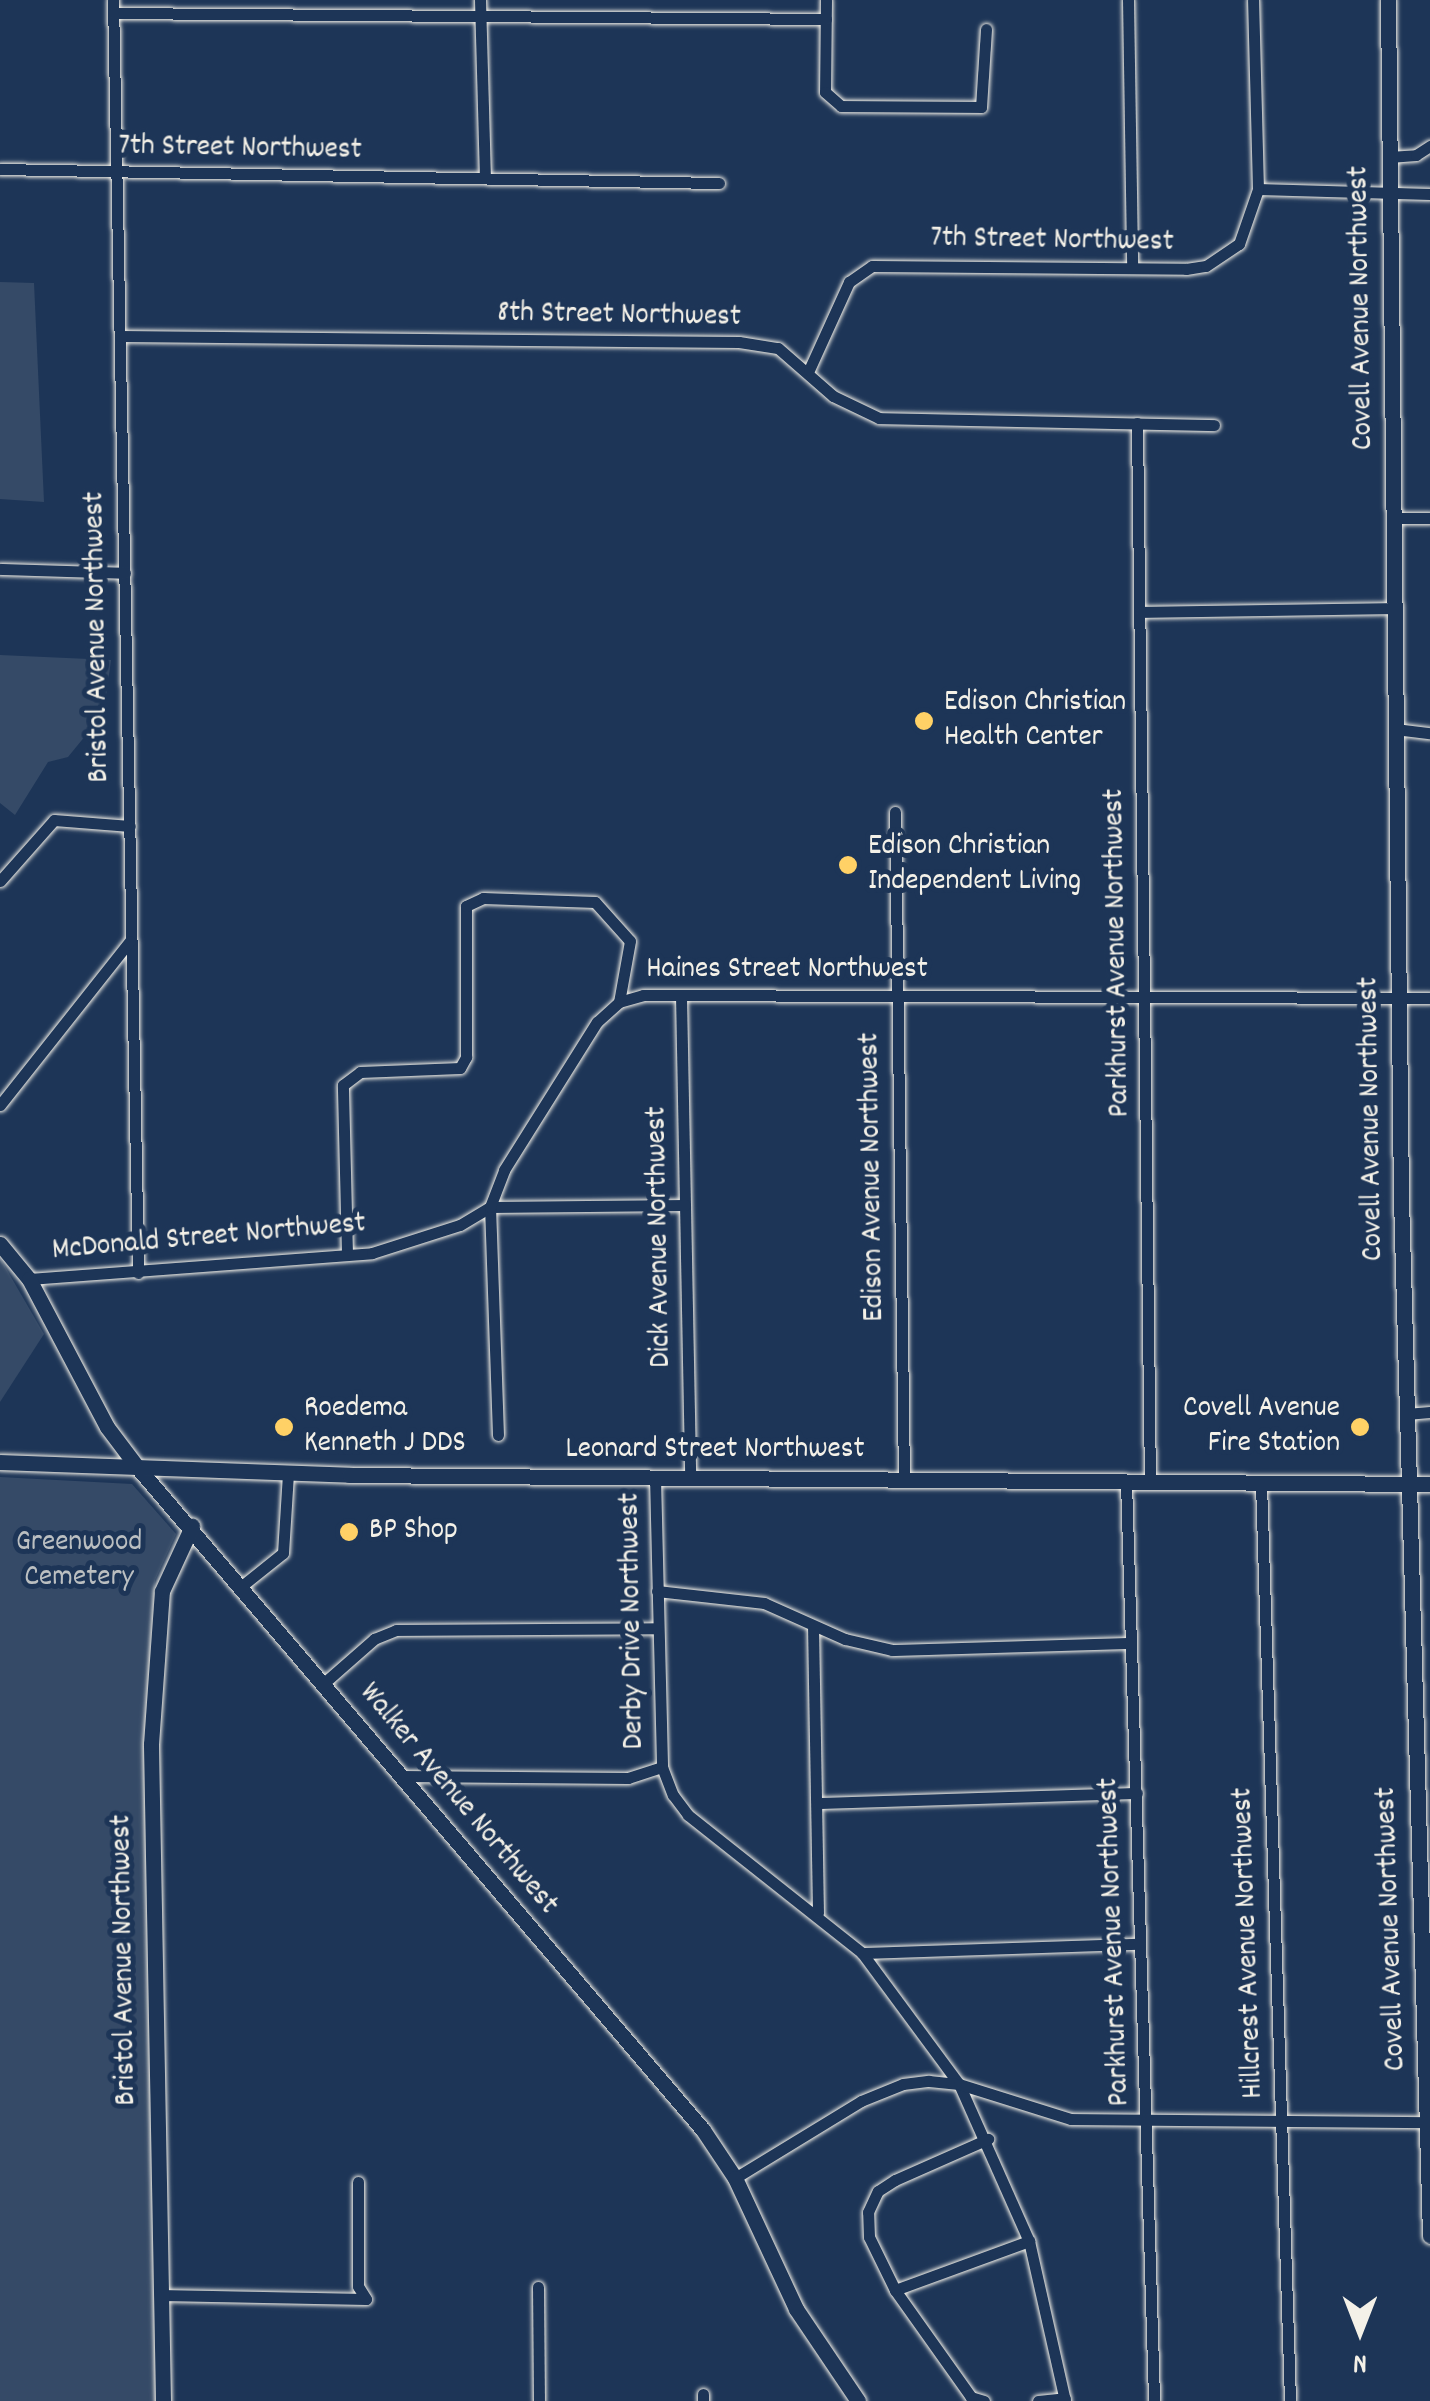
<!DOCTYPE html>
<style>
body{margin:0}
#map{position:relative;width:1430px;height:2401px;overflow:hidden;background:#1d3557;font-family:Dekko,sans-serif}
div>[style]{position:absolute}
.green>*{inset:0;background:#354a67}
.roads{filter:drop-shadow(0 0 2px #f4f1e8) drop-shadow(0 0 2px #f4f1e8)}
.street>*{height:11px;margin:-5.5px;padding:0 5.5px;transform-origin:5.5px;border-radius:5.5px;background:#1d3557}
.secondary>*{height:15px;margin:-7.5px;padding:0 7.5px;transform-origin:7.5px;border-radius:7.5px;background:#1d3557}
.dots>*{width:28px;height:28px;translate:-50% -50%;box-sizing:border-box;border:5px solid #1d3557;border-radius:50%}
span{translate:-50% -50%;white-space:nowrap;text-align:center;line-height:1.15;-webkit-text-stroke:10px #1d3557;paint-order:stroke}
.street-label{font-size:30px;color:#f4f1e8}
.poi-label{font-size:30px;color:#f4f1e8}
.left{translate:0 -50%;text-align:left}
.right{translate:-100% -50%;text-align:right}
.park-label{font-size:30px;color:#bbbfc1}
.north{position:absolute;left:1310px;top:2281px;width:100px;height:100px;-webkit-text-stroke:8px #1d3557;paint-order:stroke;rotate:180deg;font-size:28px;font-weight:700;line-height:40px;text-align:center;color:#f4f1e8}
.north::after{content:'';display:block;margin:auto;width:35px;height:45px;background:#f4f1e8;clip-path:polygon(50% 0,100% 100%,50% 72%,0 100%)}
</style>
<div id="map">
<div class="green">
<i style="clip-path:polygon(0 282px,34px 283px,44px 502px,0 499px)"></i>
<i style="clip-path:polygon(0 655px,111px 660px,104px 713px,68px 757px,48px 762px,15px 815px,0 803px)"></i>
<i style="clip-path:polygon(0 1258px,44px 1334px,0 1402px)"></i>
<i style="clip-path:polygon(0 1477px,132px 1484px,176px 1534px,155px 1580px,150px 1645px,157px 2401px,0 2401px)"></i>
</div>
<div class="roads">
<div class="street">
<i style="left:113px;top:0;width:1273px;rotate:88.87deg"></i>
<i style="left:480px;top:0;width:178px;rotate:88.4deg"></i>
<i style="left:826px;top:0;width:92px;rotate:90.6deg"></i>
<i style="left:825px;top:92px;width:21px;rotate:41deg"></i>
<i style="left:841px;top:106px;width:140px;rotate:0.4deg"></i>
<i style="left:981px;top:107px;width:78px;rotate:-86.3deg"></i>
<i style="left:1128px;top:0;width:267px;rotate:89.1deg"></i>
<i style="left:113px;top:13px;width:713px;rotate:0.48deg"></i>
<i style="left:1389px;top:157px;width:27px;rotate:-4deg"></i>
<i style="left:1416px;top:155px;width:17px;rotate:-33deg"></i>
<i style="left:0;top:169px;width:719px;rotate:1.12deg"></i>
<i style="left:1258px;top:189px;width:172px;rotate:1.7deg"></i>
<i style="left:120px;top:336px;width:619px;rotate:0.56deg"></i>
<i style="left:739px;top:342px;width:39px;rotate:9deg"></i>
<i style="left:778px;top:348px;width:73px;rotate:41.1deg"></i>
<i style="left:833px;top:396px;width:51px;rotate:25.6deg"></i>
<i style="left:879px;top:418px;width:335px;rotate:1.2deg"></i>
<i style="left:809px;top:370px;width:97px;rotate:-65.6deg"></i>
<i style="left:849px;top:282px;width:28px;rotate:-35deg"></i>
<i style="left:872px;top:266px;width:314px;rotate:0.5deg"></i>
<i style="left:1186px;top:269px;width:20px;rotate:-9deg"></i>
<i style="left:1206px;top:266px;width:40px;rotate:-34deg"></i>
<i style="left:1239px;top:244px;width:58px;rotate:-70.9deg"></i>
<i style="left:1258px;top:189px;width:189px;rotate:-91.5deg"></i>
<i style="left:1137px;top:423px;width:1059px;rotate:89.3deg"></i>
<i style="left:1393px;top:518px;width:37px"></i>
<i style="left:0;top:569px;width:125px;rotate:1.8deg"></i>
<i style="left:1141px;top:612px;width:252px;rotate:-0.9deg"></i>
<i style="left:1395px;top:729px;width:35px;rotate:7deg"></i>
<i style="left:895px;top:812px;width:668px;rotate:89.23deg"></i>
<i style="left:0;top:881px;width:81px;rotate:-48.5deg"></i>
<i style="left:54px;top:820px;width:76px;rotate:4.5deg"></i>
<i style="left:681px;top:996px;width:482px;rotate:88.9deg"></i>
<i style="left:0;top:1105px;width:209px;rotate:-51.6deg"></i>
<i style="left:347px;top:1254px;width:169px;rotate:-91.4deg"></i>
<i style="left:343px;top:1085px;width:21px;rotate:-37deg"></i>
<i style="left:360px;top:1072px;width:100px;rotate:-2.3deg"></i>
<i style="left:460px;top:1068px;width:13px;rotate:-61deg"></i>
<i style="left:466px;top:1057px;width:151px;rotate:-90deg"></i>
<i style="left:466px;top:906px;width:19px;rotate:-25deg"></i>
<i style="left:483px;top:898px;width:112px;rotate:2deg"></i>
<i style="left:595px;top:902px;width:52px;rotate:48.1deg"></i>
<i style="left:630px;top:941px;width:62px;rotate:100.2deg"></i>
<i style="left:29px;top:1279px;width:344px;rotate:-4.3deg"></i>
<i style="left:372px;top:1253px;width:92px;rotate:-17.7deg"></i>
<i style="left:460px;top:1225px;width:35px;rotate:-31deg"></i>
<i style="left:490px;top:1207px;width:195px;rotate:-0.6deg"></i>
<i style="left:1406px;top:1414px;width:24px;rotate:-5deg"></i>
<i style="left:498px;top:1435px;width:228px;rotate:-92deg"></i>
<i style="left:490px;top:1207px;width:40px;rotate:-69deg"></i>
<i style="left:504px;top:1170px;width:175px;rotate:-57.9deg"></i>
<i style="left:597px;top:1022px;width:30px;rotate:-42deg"></i>
<i style="left:619px;top:1002px;width:25px;rotate:-16deg"></i>
<i style="left:643px;top:995px;width:787px;rotate:0.22deg"></i>
<i style="left:655px;top:1477px;width:290px;rotate:88.6deg"></i>
<i style="left:662px;top:1767px;width:30px;rotate:69deg"></i>
<i style="left:673px;top:1795px;width:25px;rotate:53deg"></i>
<i style="left:688px;top:1815px;width:222px;rotate:38.4deg"></i>
<i style="left:862px;top:1953px;width:163px;rotate:53.5deg"></i>
<i style="left:959px;top:2084px;width:172px;rotate:66deg"></i>
<i style="left:1029px;top:2241px;width:164px;rotate:77.3deg"></i>
<i style="left:1126px;top:1482px;width:919px;rotate:88.25deg"></i>
<i style="left:1261px;top:1483px;width:918px;rotate:88.19deg"></i>
<i style="left:243px;top:1585px;width:51px;rotate:-38.7deg"></i>
<i style="left:283px;top:1553px;width:79px;rotate:-86.4deg"></i>
<i style="left:657px;top:1591px;width:108px;rotate:6.4deg"></i>
<i style="left:764px;top:1603px;width:89px;rotate:24deg"></i>
<i style="left:845px;top:1639px;width:48px;rotate:13.2deg"></i>
<i style="left:892px;top:1650px;width:238px;rotate:-1.7deg"></i>
<i style="left:813px;top:1626px;width:287px;rotate:89deg"></i>
<i style="left:324px;top:1683px;width:67px;rotate:-41.3deg"></i>
<i style="left:374px;top:1639px;width:24px;rotate:-22deg"></i>
<i style="left:396px;top:1630px;width:261px;rotate:-0.4deg"></i>
<i style="left:401px;top:1776px;width:227px;rotate:0.5deg"></i>
<i style="left:628px;top:1778px;width:36px;rotate:-18deg"></i>
<i style="left:818px;top:1803px;width:319px;rotate:-1.8deg"></i>
<i style="left:862px;top:1953px;width:278px;rotate:-1.9deg"></i>
<i style="left:735px;top:2178px;width:148px;rotate:-31.4deg"></i>
<i style="left:861px;top:2101px;width:45px;rotate:-22deg"></i>
<i style="left:903px;top:2084px;width:26px;rotate:-7deg"></i>
<i style="left:929px;top:2081px;width:30px;rotate:6deg"></i>
<i style="left:959px;top:2084px;width:117px;rotate:17.4deg"></i>
<i style="left:1071px;top:2119px;width:356px;rotate:0.5deg"></i>
<i style="left:538px;top:2287px;width:114px;rotate:89.5deg"></i>
<i style="left:895px;top:2290px;width:143px;rotate:-20.1deg"></i>
<i style="left:160px;top:2295px;width:206px;rotate:1.1deg"></i>
<i style="left:366px;top:2299px;width:15px;rotate:-122deg"></i>
<i style="left:358px;top:2286px;width:104px;rotate:-90deg"></i>
<i style="left:703px;top:2394px;width:7px;rotate:90deg"></i>
<i style="left:984px;top:2401px;width:14px;rotate:-163deg"></i>
<i style="left:971px;top:2397px;width:131px;rotate:-125.4deg"></i>
<i style="left:895px;top:2290px;width:59px;rotate:-116.1deg"></i>
<i style="left:869px;top:2237px;width:25px;rotate:-92deg"></i>
<i style="left:868px;top:2212px;width:23px;rotate:-65deg"></i>
<i style="left:878px;top:2191px;width:20px;rotate:-33deg"></i>
<i style="left:895px;top:2180px;width:102px;rotate:-23.8deg"></i>
<i style="left:1038px;top:2401px;width:27px;rotate:-6deg"></i>
</div>
<div class="secondary">
<i style="left:1388px;top:0;width:1198px;rotate:89.38deg"></i>
<i style="left:1401px;top:1198px;width:1038px;rotate:88.4deg"></i>
<i style="left:0;top:1244px;width:45px;rotate:50.4deg"></i>
<i style="left:29px;top:1279px;width:167px;rotate:62.2deg"></i>
<i style="left:107px;top:1427px;width:51px;rotate:52.9deg"></i>
<i style="left:138px;top:1468px;width:870px;rotate:49.52deg"></i>
<i style="left:703px;top:2130px;width:58px;rotate:56.3deg"></i>
<i style="left:735px;top:2178px;width:145px;rotate:65deg"></i>
<i style="left:796px;top:2309px;width:111px;rotate:56deg"></i>
<i style="left:0;top:1462px;width:349px;rotate:2.1deg"></i>
<i style="left:349px;top:1475px;width:1081px;rotate:0.48deg"></i>
<i style="left:163px;top:2401px;width:657px;rotate:-91.05deg"></i>
<i style="left:151px;top:1744px;width:153px;rotate:-85.9deg"></i>
<i style="left:162px;top:1591px;width:72px;rotate:-65.2deg"></i>
</div>
</div>
<div class="dots">
<i style="left:924px;top:721px;background:#ffd166"></i>
<i style="left:848px;top:865px;background:#ffd166"></i>
<i style="left:284px;top:1427px;background:#ffd166"></i>
<i style="left:1360px;top:1427px;background:#ffd166"></i>
<i style="left:349px;top:1532px;background:#ffd166"></i>
</div>
<div class="street-label">
<span style="left:240px;top:150px;rotate:1deg">7th Street Northwest</span>
<span style="left:1052px;top:242px;rotate:1deg">7th Street Northwest</span>
<span style="left:1363px;top:308px;rotate:-91deg">Covell Avenue Northwest</span>
<span style="left:619px;top:317px;rotate:1deg">8th Street Northwest</span>
<span style="left:99px;top:637px;rotate:-91deg">Bristol Avenue Northwest</span>
<span style="left:1119px;top:953px;rotate:-91deg">Parkhurst Avenue Northwest</span>
<span style="left:787px;top:971px">Haines Street Northwest</span>
<span style="left:1373px;top:1119px;rotate:-91deg">Covell Avenue Northwest</span>
<span style="left:874px;top:1177px;rotate:-91deg">Edison Avenue Northwest</span>
<span style="left:661px;top:1237px;rotate:-91deg">Dick Avenue Northwest</span>
<span style="left:209px;top:1239px;rotate:-5deg">McDonald Street Northwest</span>
<span style="left:715px;top:1451px">Leonard Street Northwest</span>
<span style="left:634px;top:1621px;rotate:-91deg">Derby Drive Northwest</span>
<span style="left:457px;top:1800px;rotate:50deg">Walker Avenue Northwest</span>
<span style="left:1393px;top:1929px;rotate:-92deg">Covell Avenue Northwest</span>
<span style="left:1116px;top:1942px;rotate:-92deg">Parkhurst Avenue Northwest</span>
<span style="left:1250px;top:1943px;rotate:-92deg">Hillcrest Avenue Northwest</span>
<span style="left:126px;top:1960px;rotate:-91deg">Bristol Avenue Northwest</span>
</div>
<div class="poi-label">
<span class="left" style="left:944px;top:721px">Edison Christian<br>Health Center</span>
<span class="left" style="left:868px;top:865px">Edison Christian<br>Independent Living</span>
<span class="left" style="left:304px;top:1427px">Roedema<br>Kenneth J DDS</span>
<span class="right" style="left:1340px;top:1427px">Covell Avenue<br>Fire Station</span>
<span class="left" style="left:369px;top:1532px">BP Shop</span>
</div>
<div class="park-label">
<span style="left:79px;top:1561px">Greenwood<br>Cemetery</span>
</div>
<div class="north">N</div>
</div>
